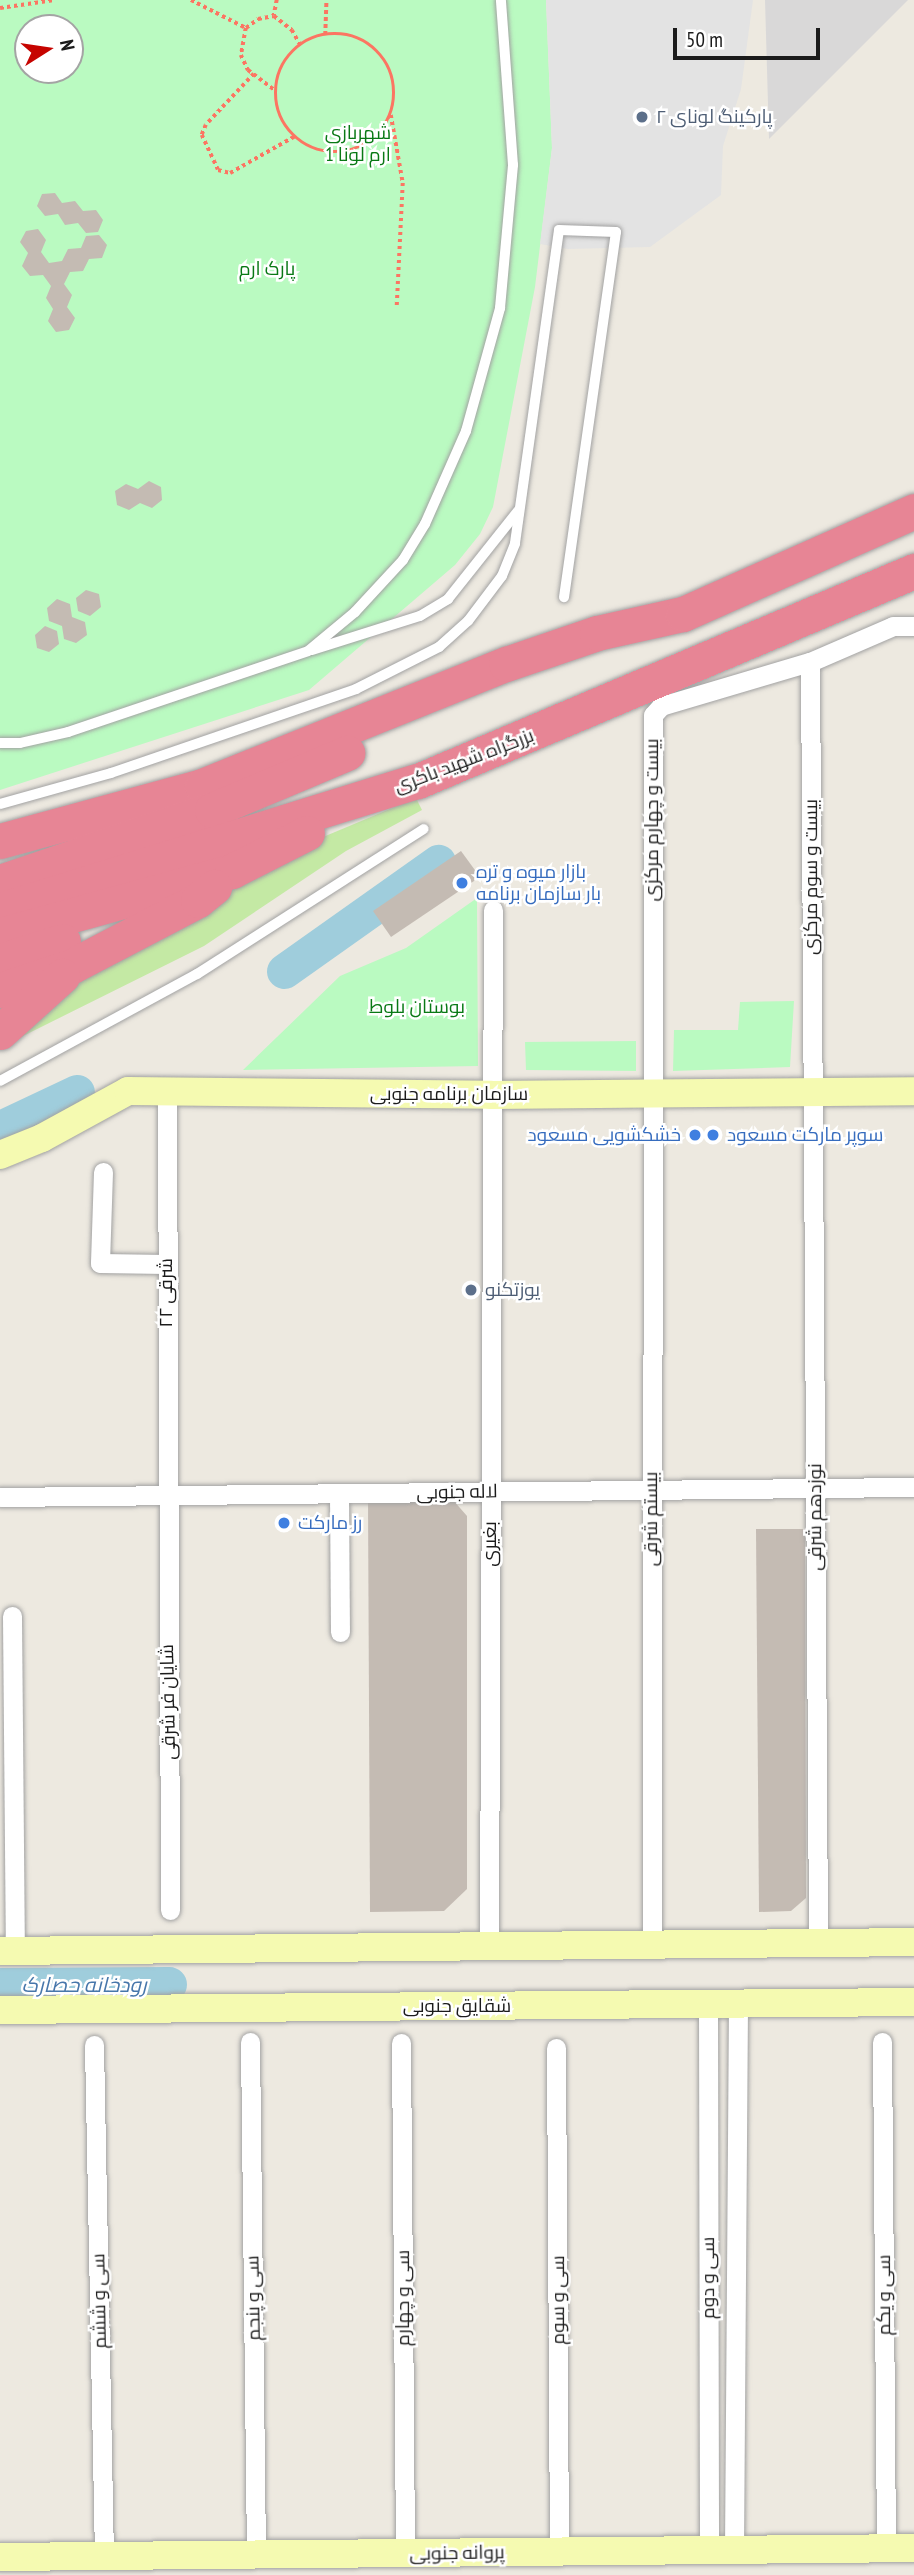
<!DOCTYPE html>
<meta charset="utf-8">
<style>
body{margin:0}
#map{position:relative;width:914px;height:2575px;overflow:hidden;background:#ede9e0;font-family:"PT Sans Narrow",Cairo,sans-serif}
div>[style]{position:absolute}
.residential>*{inset:0;background:#d9d8d8}
.grass>*{inset:0;background:#c4e9a4}
.park>*{inset:0;background:#bafac1}
.parking>*{inset:0;background:#e3e3e3}
.river>*{height:35px;margin:-17.5px;padding:0 17.5px;transform-origin:17.5px;border-radius:17.5px;background:#9fcddc}
.building>*{inset:0;background:#c4bbb3}
.path>*{height:3.5px;margin-top:-1.75px;transform-origin:0;background:repeating-linear-gradient(90deg,#fc7562 0 3.5px,transparent 0 7px)}
.path>.ring{margin:-1.75px;padding:0;box-sizing:content-box;background:none;border:3.5px solid #fc7562;border-radius:50%}
.roads{filter:drop-shadow(0 0 2px #a2a2a2) drop-shadow(0 0 2px #a2a2a2)}
.lane>*{height:10px;margin:-5px;padding:0 5px;transform-origin:5px;border-radius:5px;background:#fff}
.street>*{height:19px;margin:-9.5px;padding:0 9.5px;transform-origin:9.5px;border-radius:9.5px;background:#fff}
.secondary>*{height:28px;margin:-14px;padding:0 14px;transform-origin:14px;border-radius:14px;background:#f5fab1}
.highway>*{height:35px;margin:-17.5px;padding:0 17.5px;transform-origin:17.5px;border-radius:17.5px;background:#e78595}
.dots>*{width:19px;height:19px;translate:-50% -50%;box-sizing:border-box;border:4px solid #fff;border-radius:50%}
span{translate:-50% -50%;white-space:nowrap;text-align:center;line-height:1.15;-webkit-text-stroke:5px #fff;paint-order:stroke}
.service-label{font-size:19px;color:#4e5e75}
.left{translate:0 -50%;text-align:left}
.park-label{font-size:19px;color:#097915}
.street-label{font-size:19px;color:#1b1b1b}
.shop-label{font-size:19px;color:#366cbe}
.right{translate:-100% -50%;text-align:right}
.water-label{font-size:21px;color:#4777ab;font-style:italic}
.north{position:absolute;left:14px;top:14px;width:70px;height:70px;box-sizing:border-box;background:#fff;border:2px solid #a4a4a4;border-radius:50%;rotate:78deg;font-size:19px;font-weight:700;line-height:28px;text-align:center;color:#1b1b1b}
.north::after{content:'';display:block;margin:auto;width:24px;height:32px;background:#c60400;clip-path:polygon(50% 0,100% 100%,50% 72%,0 100%)}
.scale{position:absolute;left:673px;top:28px;width:147px;height:32px;box-sizing:border-box;border:4px solid #1b1b1b;border-top:0;padding-left:9px;font-size:21px;line-height:24px;white-space:nowrap;color:#1b1b1b;-webkit-text-stroke:5px #fff;paint-order:stroke}
</style>
<div id="map">
<div class="residential">
<i style="clip-path:polygon(765px 0,908px 0,769px 139px)"></i>
</div>
<div class="grass">
<i style="clip-path:polygon(416px 798px,422px 810px,346px 851px,204px 946px,15px 1040px,73px 971px,285px 853px)"></i>
</div>
<div class="park">
<i style="clip-path:polygon(evenodd,0 0,546px 0,552px 148px,535px 287px,493px 507px,480px 534px,455px 565px,309px 690px,0 790px,0 0,28px 28px,70px 28px,70px 70px,28px 70px,28px 28px)"></i>
<i style="clip-path:polygon(477px 898px,478px 1066px,243px 1070px,340px 976px,406px 948px)"></i>
<i style="clip-path:polygon(794px 1001px,790px 1067px,673px 1071px,674px 1030px,738px 1030px,740px 1002px)"></i>
<i style="clip-path:polygon(636px 1041px,636px 1071px,526px 1070px,525px 1042px)"></i>
</div>
<div class="parking">
<i style="clip-path:polygon(546px 0,753px 0,741px 89px,723px 146px,721px 195px,650px 247px,568px 249px,540px 244px,552px 148px)"></i>
</div>
<div class="river">
<i style="left:284px;top:971px;width:189px;rotate:-35.3deg"></i>
<i style="left:0;top:1128px;width:85px;rotate:-25.1deg"></i>
<i style="left:0;top:1985px;width:169px;rotate:-0.3deg"></i>
</div>
<div class="building">
<i style="clip-path:polygon(55px 193px,62px 203px,75px 201px,83px 211px,96px 210px,103px 220px,98px 232px,86px 233px,78px 223px,65px 225px,58px 214px,45px 216px,37px 206px,42px 194px)"></i>
<i style="clip-path:polygon(38px 229px,46px 240px,41px 252px,49px 263px,62px 261px,68px 249px,81px 248px,86px 236px,99px 235px,107px 245px,102px 258px,89px 259px,83px 271px,70px 272px,64px 284px,72px 295px,67px 307px,75px 318px,69px 330px,56px 332px,48px 321px,53px 309px,46px 298px,51px 286px,43px 275px,30px 276px,22px 266px,28px 253px,20px 242px,26px 231px)"></i>
<i style="clip-path:polygon(149px 481px,161px 487px,162px 500px,152px 508px,140px 503px,129px 510px,117px 505px,115px 491px,126px 484px,138px 489px)"></i>
<i style="clip-path:polygon(86px 590px,99px 594px,101px 607px,90px 616px,78px 611px,76px 598px)"></i>
<i style="clip-path:polygon(57px 599px,70px 604px,72px 617px,85px 622px,87px 635px,76px 643px,64px 639px,62px 626px,49px 621px,47px 608px)"></i>
<i style="clip-path:polygon(45px 626px,57px 631px,59px 644px,49px 652px,37px 648px,35px 635px)"></i>
<i style="clip-path:polygon(461px 851px,480px 877px,391px 937px,373px 911px)"></i>
<i style="clip-path:polygon(368px 1499px,453px 1500px,467px 1516px,467px 1889px,444px 1911px,370px 1912px)"></i>
<i style="clip-path:polygon(756px 1529px,805px 1529px,806px 1898px,791px 1911px,759px 1912px)"></i>
</div>
<div class="path">
<i style="left:191px;top:0;width:62px;rotate:27deg"></i>
<i style="left:246px;top:28px;width:15px;rotate:-37deg"></i>
<i style="left:258px;top:19px;width:16px;rotate:-11deg"></i>
<i style="left:277px;top:0;width:16px;rotate:101deg"></i>
<i style="left:274px;top:16px;width:23px;rotate:38deg"></i>
<i style="left:292px;top:30px;width:18px;rotate:61deg"></i>
<i style="left:0;top:8px;width:55px;rotate:-8.4deg"></i>
<i style="left:246px;top:28px;width:27px;rotate:100deg"></i>
<i style="left:241px;top:55px;width:17px;rotate:65deg"></i>
<i style="left:248px;top:70px;width:35px;rotate:37deg"></i>
<i class="ring" style="left:276px;top:34px;width:114.5px;height:114.5px"></i>
<i style="left:325px;top:35px;width:35px;rotate:-88deg"></i>
<i style="left:254px;top:74px;width:70px;rotate:133.3deg"></i>
<i style="left:206px;top:125px;width:11px;rotate:112deg"></i>
<i style="left:202px;top:135px;width:38px;rotate:65deg"></i>
<i style="left:218px;top:170px;width:12px;rotate:14deg"></i>
<i style="left:230px;top:173px;width:75px;rotate:-29.6deg"></i>
<i style="left:391px;top:115px;width:69px;rotate:80deg"></i>
<i style="left:403px;top:183px;width:123px;rotate:92.8deg"></i>
</div>
<div class="roads">
<div class="lane">
<i style="left:312px;top:650px;width:113px;rotate:-17.5deg"></i>
<i style="left:420px;top:616px;width:33px;rotate:-31deg"></i>
<i style="left:448px;top:599px;width:112px;rotate:-51.5deg"></i>
<i style="left:0;top:743px;width:20px"></i>
<i style="left:20px;top:743px;width:49px;rotate:-12.9deg"></i>
<i style="left:68px;top:732px;width:253px;rotate:-18.6deg"></i>
<i style="left:308px;top:651px;width:61px;rotate:-39.7deg"></i>
<i style="left:355px;top:612px;width:71px;rotate:-47.3deg"></i>
<i style="left:403px;top:560px;width:42px;rotate:-58.6deg"></i>
<i style="left:425px;top:524px;width:102px;rotate:-66.2deg"></i>
<i style="left:466px;top:431px;width:128px;rotate:-74.5deg"></i>
<i style="left:500px;top:308px;width:144px;rotate:-84.8deg"></i>
<i style="left:513px;top:165px;width:165px;rotate:-94.2deg"></i>
<i style="left:0;top:804px;width:115px;rotate:-15.6deg"></i>
<i style="left:111px;top:773px;width:259px;rotate:-18.9deg"></i>
<i style="left:356px;top:689px;width:93px;rotate:-26.8deg"></i>
<i style="left:439px;top:647px;width:39px;rotate:-42deg"></i>
<i style="left:468px;top:621px;width:56px;rotate:-52.9deg"></i>
<i style="left:502px;top:576px;width:35px;rotate:-68deg"></i>
<i style="left:515px;top:543px;width:316px;rotate:-82deg"></i>
<i style="left:559px;top:230px;width:57px;rotate:2deg"></i>
<i style="left:616px;top:232px;width:369px;rotate:98.1deg"></i>
<i style="left:0;top:1081px;width:224px;rotate:-28.5deg"></i>
<i style="left:197px;top:974px;width:269px;rotate:-32.6deg"></i>
</div>
<div class="street">
<i style="left:810px;top:662px;width:1281px;rotate:89.64deg"></i>
<i style="left:167px;top:1091px;width:819px;rotate:89.79deg"></i>
<i style="left:103px;top:1172px;width:91px;rotate:91.9deg"></i>
<i style="left:100px;top:1263px;width:66px;rotate:0.9deg"></i>
<i style="left:339px;top:1493px;width:139px;rotate:89.6deg"></i>
<i style="left:0;top:1497px;width:914px;rotate:-0.63deg"></i>
<i style="left:12px;top:1616px;width:335px;rotate:89.5deg"></i>
<i style="left:652px;top:1945px;width:1230px;rotate:-89.95deg"></i>
<i style="left:653px;top:715px;width:12px;rotate:-48deg"></i>
<i style="left:661px;top:706px;width:155px;rotate:-16.5deg"></i>
<i style="left:810px;top:662px;width:90px;rotate:-23.4deg"></i>
<i style="left:893px;top:626px;width:21px"></i>
<i style="left:489px;top:1946px;width:1036px;rotate:-89.78deg"></i>
<i style="left:708px;top:2005px;width:545px;rotate:89.89deg"></i>
<i style="left:250px;top:2042px;width:512px;rotate:89.33deg"></i>
<i style="left:882px;top:2042px;width:507px;rotate:89.55deg"></i>
<i style="left:401px;top:2043px;width:510px;rotate:89.55deg"></i>
<i style="left:94px;top:2045px;width:511px;rotate:88.88deg"></i>
<i style="left:556px;top:2048px;width:504px;rotate:89.66deg"></i>
<i style="left:734px;top:2550px;width:545px;rotate:-89.58deg"></i>
</div>
<div class="secondary">
<i style="left:0;top:1155px;width:45px;rotate:-22deg"></i>
<i style="left:42px;top:1138px;width:98px;rotate:-28.7deg"></i>
<i style="left:128px;top:1091px;width:363px;rotate:0.6deg"></i>
<i style="left:491px;top:1095px;width:423px;rotate:-0.5deg"></i>
<i style="left:0;top:1951px;width:914px;rotate:-0.56deg"></i>
<i style="left:0;top:2010px;width:914px;rotate:-0.5deg"></i>
<i style="left:0;top:2557px;width:914px;rotate:-0.56deg"></i>
</div>
<div class="highway">
<i style="left:0;top:841px;width:209px;rotate:-15.2deg"></i>
<i style="left:202px;top:786px;width:328px;rotate:-21.9deg"></i>
<i style="left:506px;top:664px;width:96px;rotate:-18.8deg"></i>
<i style="left:597px;top:633px;width:88px;rotate:-12.5deg"></i>
<i style="left:683px;top:614px;width:253px;rotate:-24deg"></i>
<i style="left:0;top:882px;width:224px;rotate:-18.8deg"></i>
<i style="left:212px;top:810px;width:147px;rotate:-22.9deg"></i>
<i style="left:0;top:910px;width:437px;rotate:-17.2deg"></i>
<i style="left:418px;top:781px;width:539px;rotate:-22.95deg"></i>
<i style="left:0;top:935px;width:241px;rotate:-15.4deg"></i>
<i style="left:232px;top:871px;width:84px;rotate:-26.9deg"></i>
<i style="left:0;top:961px;width:66px;rotate:-17.6deg"></i>
<i style="left:0;top:990px;width:76px;rotate:-18.4deg"></i>
<i style="left:72px;top:966px;width:142px;rotate:-27.6deg"></i>
<i style="left:198px;top:900px;width:21px;rotate:-39deg"></i>
<i style="left:0;top:1032px;width:84px;rotate:-42.1deg"></i>
</div>
</div>
<div class="dots">
<i style="left:642px;top:117px;background:#5c6f8a"></i>
<i style="left:462px;top:883px;background:#3f7fe0"></i>
<i style="left:695px;top:1135px;background:#3f7fe0"></i>
<i style="left:713px;top:1135px;background:#3f7fe0"></i>
<i style="left:471px;top:1290px;background:#5c6f8a"></i>
<i style="left:284px;top:1523px;background:#3f7fe0"></i>
</div>
<div class="service-label">
<span class="left" style="left:656px;top:117px">پارکینگ لونای ۲</span>
<span class="left" style="left:485px;top:1290px">یوزتکنو</span>
</div>
<div class="park-label">
<span style="left:358px;top:144px">شهربازی<br>ارم لونا 1</span>
<span style="left:267px;top:269px">پارک ارم</span>
<span style="left:417px;top:1007px">بوستان بلوط</span>
</div>
<div class="street-label">
<span style="left:464px;top:761px;rotate:-21deg">بزرگراه شهید باکری</span>
<span style="left:652px;top:820px;rotate:-90deg">بیست و چهارم مرکزی</span>
<span style="left:811px;top:877px;rotate:-90deg">بیست و سوم مرکزی</span>
<span style="left:449px;top:1094px">سازمان برنامه جنوبی</span>
<span style="left:166px;top:1293px;rotate:-90deg">۲۲ شرقی</span>
<span style="left:457px;top:1492px;rotate:-1deg">لاله جنوبی</span>
<span style="left:815px;top:1517px;rotate:-90deg">نوزدهم شرقی</span>
<span style="left:651px;top:1519px;rotate:-90deg">بیستم شرقی</span>
<span style="left:490px;top:1544px;rotate:-90deg">بغیری</span>
<span style="left:168px;top:1702px;rotate:-91deg">شایان فر شرقی</span>
<span style="left:457px;top:2006px">شقایق جنوبی</span>
<span style="left:708px;top:2278px;rotate:-90deg">سی و دوم</span>
<span style="left:884px;top:2295px;rotate:-90deg">سی و یکم</span>
<span style="left:253px;top:2298px;rotate:-91deg">سی و پنجم</span>
<span style="left:403px;top:2298px;rotate:-90deg">سی و چهارم</span>
<span style="left:558px;top:2300px;rotate:-90deg">سی و سوم</span>
<span style="left:99px;top:2301px;rotate:-91deg">سی و ششم</span>
<span style="left:457px;top:2553px;rotate:-1deg">پروانه جنوبی</span>
</div>
<div class="shop-label">
<span class="left" style="left:476px;top:883px">بازار میوه و تره<br>بار سازمان برنامه</span>
<span class="right" style="left:681px;top:1135px">خشکشویی مسعود</span>
<span class="left" style="left:727px;top:1135px">سوپر مارکت مسعود</span>
<span class="left" style="left:298px;top:1523px">رز مارکت</span>
</div>
<div class="water-label">
<span style="left:84px;top:1985px">رودخانه حصارک</span>
</div>
<div class="north">N</div>
<div class="scale">50 m</div>
</div>
